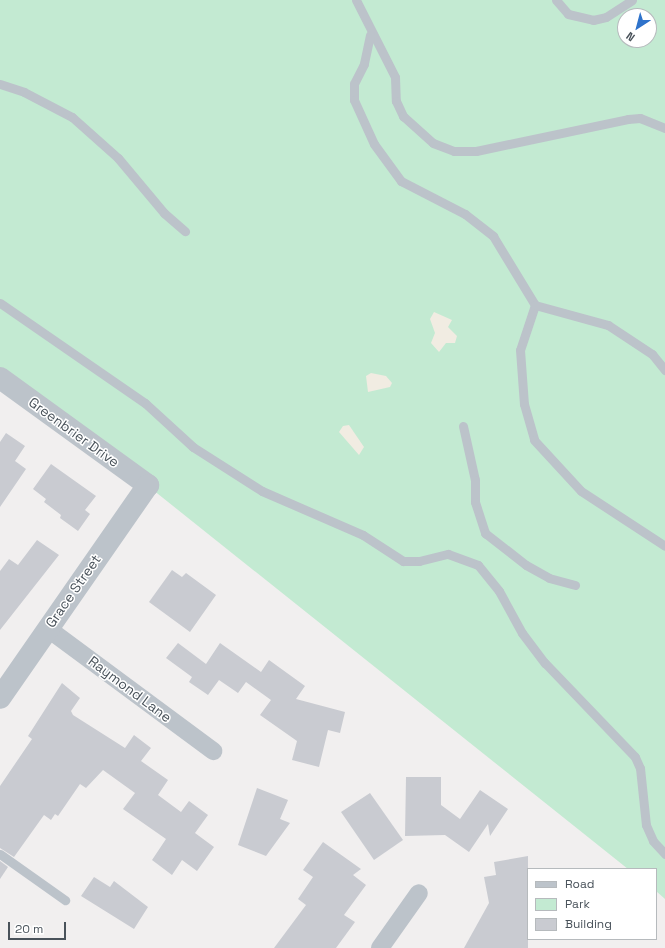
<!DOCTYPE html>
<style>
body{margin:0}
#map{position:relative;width:665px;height:948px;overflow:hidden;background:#f1efef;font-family:"Space Grotesk",sans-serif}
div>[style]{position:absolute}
.green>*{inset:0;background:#c3ead2}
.sand>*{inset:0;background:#f1ece2}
.building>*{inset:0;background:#c9cbd1}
.service>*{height:9px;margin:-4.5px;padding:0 4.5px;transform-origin:4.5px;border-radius:4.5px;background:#bcc3ca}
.minor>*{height:18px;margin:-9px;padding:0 9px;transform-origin:9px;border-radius:9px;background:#bcc3ca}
.tertiary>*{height:22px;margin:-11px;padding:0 11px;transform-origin:11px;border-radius:11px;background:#bcc3ca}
span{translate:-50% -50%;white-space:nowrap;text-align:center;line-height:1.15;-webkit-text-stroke:3px #fff;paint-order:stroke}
.street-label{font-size:14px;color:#49525a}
.legend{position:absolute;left:527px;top:868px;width:130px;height:72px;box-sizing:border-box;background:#fff;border:1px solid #b6babd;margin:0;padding:5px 7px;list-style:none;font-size:12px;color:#49525a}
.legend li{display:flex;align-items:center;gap:8px;height:20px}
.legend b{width:20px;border:1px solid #b6babd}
.north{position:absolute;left:617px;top:8px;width:40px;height:40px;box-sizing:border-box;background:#fff;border:1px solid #b6babd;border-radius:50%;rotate:216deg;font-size:11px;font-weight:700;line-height:16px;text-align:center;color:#49525a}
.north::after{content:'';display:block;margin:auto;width:14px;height:18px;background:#2f73cb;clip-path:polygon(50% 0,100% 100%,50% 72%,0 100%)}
.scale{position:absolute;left:8px;top:922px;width:58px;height:18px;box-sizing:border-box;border:2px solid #49525a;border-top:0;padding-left:5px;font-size:12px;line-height:14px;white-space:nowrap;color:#49525a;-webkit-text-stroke:3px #fff;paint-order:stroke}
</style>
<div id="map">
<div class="green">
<i style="clip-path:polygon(evenodd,0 0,665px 0,665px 899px,656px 891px,656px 869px,628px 869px,148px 486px,0 378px,0 0,625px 16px,649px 16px,649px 40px,625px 40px,625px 16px)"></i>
</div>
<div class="sand">
<i style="clip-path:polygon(434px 312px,452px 320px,448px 327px,457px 336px,455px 343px,446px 343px,439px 352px,431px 343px,435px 333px,430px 319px)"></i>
<i style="clip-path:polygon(371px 373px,386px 376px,392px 383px,390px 387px,368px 392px,366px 376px)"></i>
<i style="clip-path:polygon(349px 425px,364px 447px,359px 455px,339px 432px,343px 426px)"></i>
</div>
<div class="building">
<i style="clip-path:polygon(6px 433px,25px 446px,15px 461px,26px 469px,0 507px,0 442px)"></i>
<i style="clip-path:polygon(51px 464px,96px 496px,85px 510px,90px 514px,78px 531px,60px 518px,61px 515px,44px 502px,46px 499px,33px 489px)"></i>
<i style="clip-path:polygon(37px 540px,59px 555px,0 630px,0 571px,9px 559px,18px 565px)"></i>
<i style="clip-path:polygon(172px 570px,182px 577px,186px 573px,216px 595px,190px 632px,149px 602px)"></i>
<i style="clip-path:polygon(178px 643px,206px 664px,220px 643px,261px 672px,269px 660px,305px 686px,296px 699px,345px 712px,340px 733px,328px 730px,319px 767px,292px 760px,297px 741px,260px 715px,271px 700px,246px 682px,238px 693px,219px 680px,208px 695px,189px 682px,192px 677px,166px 658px)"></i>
<i style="clip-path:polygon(62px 683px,80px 698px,71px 711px,73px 715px,125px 748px,134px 735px,151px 748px,141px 761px,168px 780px,158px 795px,181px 812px,189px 801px,208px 815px,195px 833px,214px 847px,197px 871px,182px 860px,172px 875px,152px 860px,166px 839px,123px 809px,135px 793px,103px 770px,86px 788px,80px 784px,58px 816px,55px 814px,51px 820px,44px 815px,14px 857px,0 848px,0 786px,32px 739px,28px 736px)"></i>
<i style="clip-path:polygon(406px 777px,441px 777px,441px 805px,460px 819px,480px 790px,508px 809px,490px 836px,488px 824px,469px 852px,445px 835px,405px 836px)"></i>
<i style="clip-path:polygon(257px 788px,288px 800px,280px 819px,290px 823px,266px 856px,238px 845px)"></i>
<i style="clip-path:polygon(370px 793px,403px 840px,374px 860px,341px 812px)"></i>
<i style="clip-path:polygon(323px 842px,361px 869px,353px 875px,366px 885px,344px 915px,355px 922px,336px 948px,274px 948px,306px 905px,298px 899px,313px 877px,303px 870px)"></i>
<i style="clip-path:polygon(528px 856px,528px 948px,464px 948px,489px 903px,484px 877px,496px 875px,494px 862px)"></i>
<i style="clip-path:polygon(0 861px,8px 867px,0 879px)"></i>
<i style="clip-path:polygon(94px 877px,110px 887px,114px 881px,148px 907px,134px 929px,81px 896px)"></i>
</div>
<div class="service">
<i style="left:356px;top:0;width:86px;rotate:63.1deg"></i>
<i style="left:395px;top:77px;width:24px;rotate:88deg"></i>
<i style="left:396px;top:101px;width:17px;rotate:65deg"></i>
<i style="left:403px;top:116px;width:40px;rotate:42deg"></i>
<i style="left:433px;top:143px;width:22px;rotate:21deg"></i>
<i style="left:454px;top:151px;width:22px"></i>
<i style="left:476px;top:151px;width:155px;rotate:-11.9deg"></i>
<i style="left:628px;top:119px;width:12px;rotate:-5deg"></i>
<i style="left:640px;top:118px;width:27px;rotate:22deg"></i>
<i style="left:556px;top:0;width:18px;rotate:49deg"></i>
<i style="left:568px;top:14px;width:26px;rotate:13deg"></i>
<i style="left:593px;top:20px;width:13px;rotate:-13deg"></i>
<i style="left:606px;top:17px;width:31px;rotate:-33deg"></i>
<i style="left:370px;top:35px;width:30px;rotate:102deg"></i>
<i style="left:364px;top:64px;width:22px;rotate:117deg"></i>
<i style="left:354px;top:84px;width:16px;rotate:90deg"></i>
<i style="left:354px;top:100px;width:48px;rotate:65.6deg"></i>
<i style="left:374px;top:144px;width:46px;rotate:53.9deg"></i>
<i style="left:401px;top:181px;width:72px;rotate:27.3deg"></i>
<i style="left:465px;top:214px;width:36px;rotate:38deg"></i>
<i style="left:493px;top:236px;width:81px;rotate:58.7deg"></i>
<i style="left:535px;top:305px;width:47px;rotate:108.4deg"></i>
<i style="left:520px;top:350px;width:54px;rotate:85.8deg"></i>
<i style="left:524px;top:404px;width:37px;rotate:74deg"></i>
<i style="left:534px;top:440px;width:69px;rotate:47.3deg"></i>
<i style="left:581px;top:491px;width:100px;rotate:33.2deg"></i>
<i style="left:0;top:84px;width:25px;rotate:18deg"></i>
<i style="left:24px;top:92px;width:54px;rotate:27.5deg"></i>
<i style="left:72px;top:117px;width:62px;rotate:41.7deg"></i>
<i style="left:118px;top:158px;width:72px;rotate:50.1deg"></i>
<i style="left:164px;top:213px;width:28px;rotate:41deg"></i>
<i style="left:0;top:303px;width:176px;rotate:34.6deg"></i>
<i style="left:145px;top:403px;width:65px;rotate:42.5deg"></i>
<i style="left:193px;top:447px;width:82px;rotate:32.5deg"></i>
<i style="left:262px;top:491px;width:110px;rotate:23.5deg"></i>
<i style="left:363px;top:535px;width:48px;rotate:33deg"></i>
<i style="left:403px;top:561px;width:16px"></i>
<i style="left:419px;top:561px;width:30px;rotate:-14deg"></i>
<i style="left:448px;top:554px;width:32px;rotate:20deg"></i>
<i style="left:478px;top:565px;width:33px;rotate:51deg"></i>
<i style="left:499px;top:591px;width:48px;rotate:61.3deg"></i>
<i style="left:522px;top:633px;width:38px;rotate:53deg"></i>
<i style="left:545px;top:663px;width:130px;rotate:46.2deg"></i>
<i style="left:635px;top:757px;width:12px;rotate:66deg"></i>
<i style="left:640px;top:768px;width:57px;rotate:84deg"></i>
<i style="left:646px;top:825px;width:17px;rotate:66deg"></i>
<i style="left:653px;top:841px;width:18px;rotate:47deg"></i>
<i style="left:535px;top:305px;width:76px;rotate:15.3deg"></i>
<i style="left:608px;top:325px;width:53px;rotate:33.4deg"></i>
<i style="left:652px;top:354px;width:21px;rotate:51deg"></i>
<i style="left:463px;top:426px;width:55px;rotate:77.5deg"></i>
<i style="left:475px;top:480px;width:22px;rotate:90deg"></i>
<i style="left:475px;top:502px;width:33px;rotate:72deg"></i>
<i style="left:485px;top:533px;width:52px;rotate:38deg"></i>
<i style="left:526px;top:565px;width:26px;rotate:29deg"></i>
<i style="left:549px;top:578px;width:27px;rotate:15deg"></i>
<i style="left:0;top:854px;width:80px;rotate:35.3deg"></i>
</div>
<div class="minor">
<i style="left:47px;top:628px;width:207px;rotate:36.5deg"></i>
<i style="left:380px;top:948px;width:67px;rotate:-54.7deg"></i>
</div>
<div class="tertiary">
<i style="left:0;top:378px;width:183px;rotate:35.9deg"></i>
<i style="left:148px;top:485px;width:259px;rotate:124.8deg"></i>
</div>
<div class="street-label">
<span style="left:74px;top:432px;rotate:36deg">Greenbrier Drive</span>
<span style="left:73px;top:591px;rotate:-55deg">Grace Street</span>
<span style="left:130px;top:689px;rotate:37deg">Raymond Lane</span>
</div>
<ul class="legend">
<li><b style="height:5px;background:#bcc3ca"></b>Road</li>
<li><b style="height:11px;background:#c3ead2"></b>Park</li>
<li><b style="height:11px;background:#c9cbd1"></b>Building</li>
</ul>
<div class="north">N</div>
<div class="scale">20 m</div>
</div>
